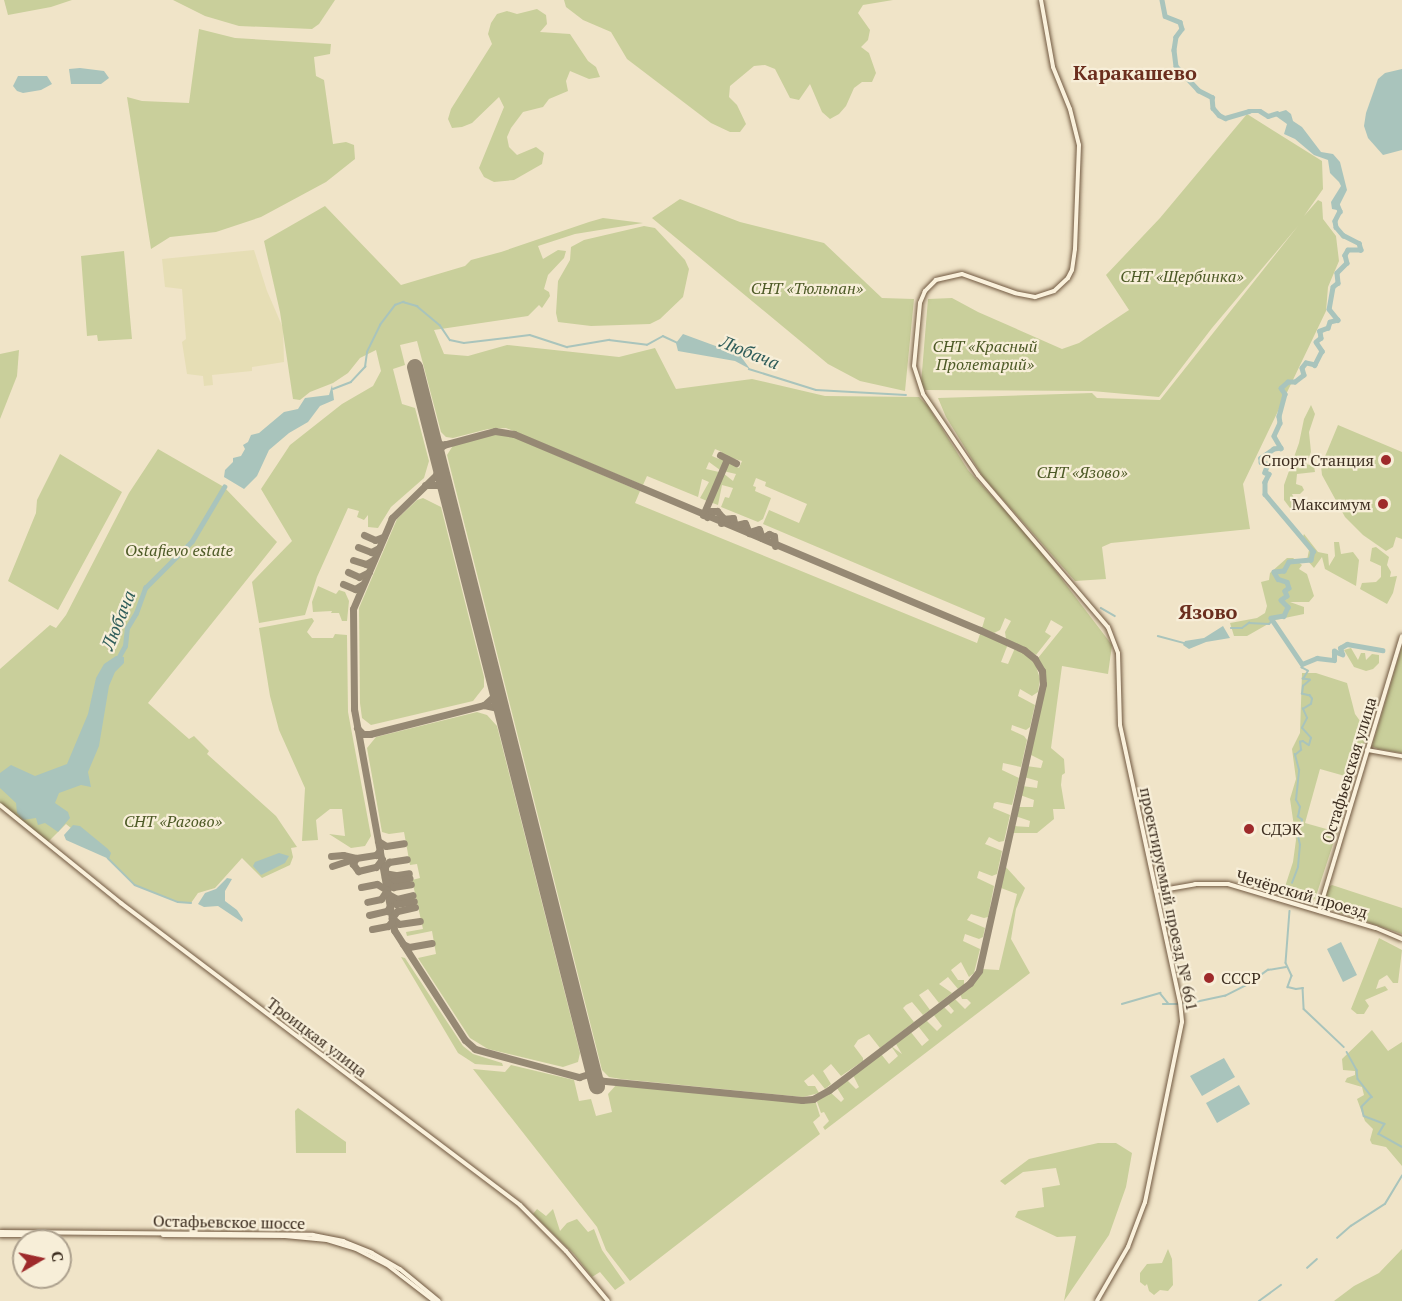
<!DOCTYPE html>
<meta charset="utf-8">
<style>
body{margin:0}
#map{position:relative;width:1402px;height:1301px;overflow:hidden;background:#f0e4c8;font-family:"PT Serif",serif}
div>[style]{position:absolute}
.farmland>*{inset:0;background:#e6deb5}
.green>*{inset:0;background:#c9cf9b}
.water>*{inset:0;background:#a9c4bc}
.stream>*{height:1.5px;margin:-0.75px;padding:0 0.75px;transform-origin:0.75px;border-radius:0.75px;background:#a9c4bc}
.river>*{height:4.5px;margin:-2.25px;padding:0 2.25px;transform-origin:2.25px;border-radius:2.25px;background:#a9c4bc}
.taxiway>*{height:7px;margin:-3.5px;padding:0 3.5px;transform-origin:3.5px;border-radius:3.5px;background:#968974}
.runway>*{height:16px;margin:-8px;padding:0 8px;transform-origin:8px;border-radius:8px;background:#968974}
.roads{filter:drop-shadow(0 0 2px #6f573f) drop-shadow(0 0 2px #6f573f)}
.secondary>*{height:4px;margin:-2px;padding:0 2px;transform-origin:2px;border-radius:2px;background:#faf1dc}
.dots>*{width:16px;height:16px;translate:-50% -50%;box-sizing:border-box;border:3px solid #f7eed8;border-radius:50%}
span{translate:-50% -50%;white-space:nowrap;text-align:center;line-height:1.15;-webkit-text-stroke:4.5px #f7eed8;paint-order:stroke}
.park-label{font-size:16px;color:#4d5a26;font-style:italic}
.poi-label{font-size:16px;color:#3d2e20}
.right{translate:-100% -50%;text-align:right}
.left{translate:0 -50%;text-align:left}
.street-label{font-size:16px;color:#3d2e20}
.water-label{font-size:18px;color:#2f5d5a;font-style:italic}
.quarter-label{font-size:20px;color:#6b2e1e;font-weight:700}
.north{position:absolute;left:12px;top:1229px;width:60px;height:60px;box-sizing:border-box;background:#f7eed8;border:2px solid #ada18e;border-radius:50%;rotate:81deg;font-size:16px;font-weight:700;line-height:24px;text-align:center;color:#3d2e20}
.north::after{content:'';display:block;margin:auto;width:21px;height:27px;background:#9e2a2b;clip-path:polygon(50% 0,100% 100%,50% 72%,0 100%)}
</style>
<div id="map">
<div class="farmland">
<i style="clip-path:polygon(254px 250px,267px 291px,283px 328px,284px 362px,252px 367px,252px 371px,212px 375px,213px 385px,204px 386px,203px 376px,187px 374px,182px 342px,186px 339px,182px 289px,165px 287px,162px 259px)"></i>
</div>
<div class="green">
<i style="clip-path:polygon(4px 0,72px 0,51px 7px,8px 15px)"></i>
<i style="clip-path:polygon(173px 0,335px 0,319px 24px,312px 29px,239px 26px,205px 16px)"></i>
<i style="clip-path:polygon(564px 0,893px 0,863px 5px,858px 13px,870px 30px,868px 40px,861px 47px,869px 53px,876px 73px,872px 82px,862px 82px,854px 88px,846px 106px,839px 114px,830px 119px,822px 112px,810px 84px,799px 100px,790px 98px,775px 69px,765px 65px,754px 66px,730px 86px,729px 97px,737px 105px,746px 124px,740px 132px,730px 132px,711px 123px,627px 59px,611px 32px,583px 20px,566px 7px)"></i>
<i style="clip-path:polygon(537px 9px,546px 15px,547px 24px,540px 32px,570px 34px,588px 61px,596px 67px,600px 77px,589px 79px,570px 71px,566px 81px,568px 91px,549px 99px,543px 107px,523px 112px,511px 128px,507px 137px,509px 147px,517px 155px,536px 147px,544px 153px,542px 164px,514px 180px,494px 182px,484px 177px,479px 168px,504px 107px,499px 97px,472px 123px,462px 127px,452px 128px,448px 119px,451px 109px,492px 44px,488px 34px,491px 23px,497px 14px,507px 11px,517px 14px)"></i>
<i style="clip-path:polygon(199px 29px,235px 38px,331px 44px,330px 54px,314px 57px,316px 76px,324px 80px,333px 144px,346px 142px,354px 145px,355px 159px,326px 182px,261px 217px,216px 232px,170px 237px,151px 249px,127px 97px,142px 101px,189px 103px)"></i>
<i style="clip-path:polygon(1247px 114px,1322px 161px,1323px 189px,1304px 216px,1318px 200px,1322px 202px,1323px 219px,1336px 236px,1339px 261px,1328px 287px,1326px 311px,1243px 484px,1250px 529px,1111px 543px,1102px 547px,1106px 579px,1075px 581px,983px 477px,946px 417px,938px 398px,1092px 393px,1097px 398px,1160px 400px,1298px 226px,1212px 328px,1159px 397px,1092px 391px,925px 390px,921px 384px,928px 299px,952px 298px,978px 312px,1062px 349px,1079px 343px,1129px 310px,1106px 275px,1160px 218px)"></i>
<i style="clip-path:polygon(680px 199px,740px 222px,824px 243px,882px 298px,914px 299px,905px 391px,860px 381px,828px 364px,652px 218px)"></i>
<i style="clip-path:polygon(325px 206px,401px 285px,465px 266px,471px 260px,501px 252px,589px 222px,603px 218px,643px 223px,575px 234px,538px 246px,543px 259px,558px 250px,566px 251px,564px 258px,548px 275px,544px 289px,549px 292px,550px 296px,542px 308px,539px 305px,528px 316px,434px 330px,444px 354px,468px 356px,507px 345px,619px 357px,655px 348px,676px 389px,752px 379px,825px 396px,919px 397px,928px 406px,968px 470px,1032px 540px,1112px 645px,1108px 674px,1062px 666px,1051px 748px,1064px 759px,1065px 773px,1062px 775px,1061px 785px,1065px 809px,1053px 809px,1054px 819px,1037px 833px,1012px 833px,1013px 826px,1029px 827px,1030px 821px,1015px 816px,1017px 807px,1033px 807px,1034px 800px,1020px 795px,1022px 786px,1037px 788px,1038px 781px,1024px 777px,1026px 766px,1041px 768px,1043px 761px,1029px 754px,1045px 679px,1038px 658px,1063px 627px,1051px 620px,1045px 632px,1051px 636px,1036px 655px,1006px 639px,1005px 632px,1011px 621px,1005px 618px,1000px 630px,994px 633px,982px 628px,985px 618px,763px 524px,769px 510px,799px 523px,807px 504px,765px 486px,766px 482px,756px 478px,753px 486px,756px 487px,755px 491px,771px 498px,763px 519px,758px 522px,721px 507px,725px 497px,729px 498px,733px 488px,722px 485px,718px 505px,710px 502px,723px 473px,733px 481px,736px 474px,723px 471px,727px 461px,739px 468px,742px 461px,721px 455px,722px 452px,715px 449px,712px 456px,719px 459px,721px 457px,724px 461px,720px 470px,709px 462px,706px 469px,719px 472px,707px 501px,700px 498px,709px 482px,702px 479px,698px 497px,647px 476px,643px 485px,506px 428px,488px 429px,453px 438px,446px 437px,441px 432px,417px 341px,400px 345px,405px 365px,393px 369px,402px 404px,415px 408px,429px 461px,424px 478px,391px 507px,378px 528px,368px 527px,368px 515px,364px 520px,357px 517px,359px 511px,348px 508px,317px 577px,305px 615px,259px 623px,252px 582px,292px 541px,261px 489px,290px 445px,342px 404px,373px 386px,381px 371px,376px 350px,360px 358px,348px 373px,333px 383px,310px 392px,300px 400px,293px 399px,280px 312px,264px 241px)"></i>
<i style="clip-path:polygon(644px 226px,655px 228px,685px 260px,689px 269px,683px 297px,660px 319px,650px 324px,591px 326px,558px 322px,556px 313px,558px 281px,570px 260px,571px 247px,584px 240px)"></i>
<i style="clip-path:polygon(124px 251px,132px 339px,98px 341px,97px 335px,87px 336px,81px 256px)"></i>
<i style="clip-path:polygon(19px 350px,17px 376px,0 419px,0 354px)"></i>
<i style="clip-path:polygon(1311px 405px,1315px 414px,1309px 432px,1311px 452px,1306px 464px,1314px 466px,1315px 472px,1297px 474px,1296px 484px,1302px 486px,1304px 490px,1300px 494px,1292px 494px,1296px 502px,1295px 507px,1290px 508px,1284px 500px,1284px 485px,1299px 443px,1304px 419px)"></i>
<i style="clip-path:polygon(1338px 425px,1402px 452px,1402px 539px,1396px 537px,1393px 547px,1386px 551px,1363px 535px,1345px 517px,1322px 475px,1321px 466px)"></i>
<i style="clip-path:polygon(490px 434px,511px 436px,640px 491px,635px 503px,977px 643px,980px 634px,1008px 644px,1001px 662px,1008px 664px,1015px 648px,1026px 653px,1036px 666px,1040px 679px,1038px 692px,1032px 696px,1020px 689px,1018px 696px,1035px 705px,1030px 727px,1026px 730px,1012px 725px,1011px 730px,1024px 736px,1027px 740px,1021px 767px,1003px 763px,1002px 770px,1019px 778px,1012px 805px,997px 802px,994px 803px,993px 808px,1010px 815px,1004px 841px,999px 842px,989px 837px,985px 844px,1002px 851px,997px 874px,992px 876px,979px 871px,977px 878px,994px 886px,988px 917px,984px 918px,971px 914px,967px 920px,985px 928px,983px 937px,979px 939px,965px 934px,963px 941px,980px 949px,974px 973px,969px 977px,961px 962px,951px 970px,958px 980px,964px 980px,964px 985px,958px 989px,948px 977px,939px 984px,952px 993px,939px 1003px,928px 989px,919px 995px,930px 1010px,923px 1015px,912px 1002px,906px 1005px,903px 1008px,914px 1022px,880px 1048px,869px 1034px,858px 1040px,854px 1046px,863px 1058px,863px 1061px,841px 1076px,831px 1064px,823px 1071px,831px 1084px,825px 1089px,813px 1074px,804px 1081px,808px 1086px,815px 1086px,819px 1093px,803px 1097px,621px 1079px,609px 1077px,602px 1070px,447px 455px,454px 444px)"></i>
<i style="clip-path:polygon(158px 449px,224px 487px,277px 542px,148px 703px,189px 739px,194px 736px,209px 751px,207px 754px,276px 816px,297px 847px,291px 848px,293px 857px,290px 865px,262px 878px,242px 858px,215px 888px,198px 893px,191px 903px,178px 902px,135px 885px,109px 859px,66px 824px,48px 842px,0 803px,0 669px,50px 625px,56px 628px,66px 615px,129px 493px)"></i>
<i style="clip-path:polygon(60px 454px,122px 492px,58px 610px,8px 581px,36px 513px,37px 500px)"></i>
<i style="clip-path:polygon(423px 498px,441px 507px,484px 677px,484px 687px,473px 701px,371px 725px,362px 718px,360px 703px,359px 608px,397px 519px,417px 500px)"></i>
<i style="clip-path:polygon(1304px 534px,1318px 552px,1328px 554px,1329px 566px,1335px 556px,1334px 542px,1339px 542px,1341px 554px,1353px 552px,1359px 560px,1356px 586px,1325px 569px,1322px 557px,1314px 568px,1307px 560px,1309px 550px,1302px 539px)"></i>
<i style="clip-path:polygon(1376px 547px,1389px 557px,1387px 565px,1391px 572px,1390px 577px,1397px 576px,1393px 593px,1387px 604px,1360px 589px,1362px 583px,1376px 582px,1381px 577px,1381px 566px,1370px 561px,1372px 548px)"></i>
<i style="clip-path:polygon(1287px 558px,1293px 558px,1302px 565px,1299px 569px,1307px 574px,1314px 596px,1309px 602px,1290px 602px,1304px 607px,1304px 614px,1275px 620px,1247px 636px,1234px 636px,1230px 623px,1257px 618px,1265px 613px,1267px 606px,1261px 582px,1269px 580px,1270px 573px)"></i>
<i style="clip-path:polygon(318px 586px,336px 594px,339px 590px,345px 592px,349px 601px,347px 621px,342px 621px,339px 613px,331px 613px,332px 611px,313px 612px,312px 602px)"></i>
<i style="clip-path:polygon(312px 618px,314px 621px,307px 632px,312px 638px,333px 638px,335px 634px,347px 635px,348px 712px,371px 836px,365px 846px,351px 848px,329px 834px,345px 836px,342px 809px,330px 809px,316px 820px,318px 840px,302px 841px,305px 788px,279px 730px,270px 696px,259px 628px)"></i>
<i style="clip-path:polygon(1402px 646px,1402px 753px,1378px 749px,1372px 746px)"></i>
<i style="clip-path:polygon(1351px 648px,1358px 660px,1361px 653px,1365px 653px,1366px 660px,1372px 654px,1379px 655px,1379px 663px,1373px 669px,1366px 671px,1354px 667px,1344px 650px)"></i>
<i style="clip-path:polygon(1302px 673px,1316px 673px,1347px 683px,1355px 714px,1368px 732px,1352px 778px,1320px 769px,1305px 823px,1337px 832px,1315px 899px,1312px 900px,1283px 893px,1293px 862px,1296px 840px,1290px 799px,1296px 779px,1292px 749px,1300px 733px)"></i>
<i style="clip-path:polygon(477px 712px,487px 715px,497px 726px,580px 1053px,578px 1062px,563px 1067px,488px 1049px,470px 1038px,418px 958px,436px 954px,432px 931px,407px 936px,406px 932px,423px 929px,412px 880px,420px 878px,417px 864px,410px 865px,404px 832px,389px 834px,382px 832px,367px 748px,376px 737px)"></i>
<i style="clip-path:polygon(1004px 865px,1025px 888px,1016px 909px,1011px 939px,1030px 973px,825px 1130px,823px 1127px,829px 1121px,824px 1112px,821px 1113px,816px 1099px,830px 1092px,841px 1102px,844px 1099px,837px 1088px,847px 1080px,856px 1089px,859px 1087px,853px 1075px,881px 1054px,889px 1064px,898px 1056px,891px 1046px,902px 1054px,896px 1044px,910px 1031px,922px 1046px,929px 1040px,918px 1026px,926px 1020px,937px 1031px,942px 1026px,933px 1014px,944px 1007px,951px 1014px,954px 1011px,948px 1004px,954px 998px,965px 1009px,971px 1003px,967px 999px,962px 999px,960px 994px,973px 983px,982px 969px,999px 970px,1017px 894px,1001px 888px)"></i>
<i style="clip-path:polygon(1332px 885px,1402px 908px,1402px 934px,1323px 907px,1328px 887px)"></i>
<i style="clip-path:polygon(1379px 938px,1402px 950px,1398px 983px,1393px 983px,1387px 975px,1379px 980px,1376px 989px,1385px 986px,1388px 990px,1365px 1000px,1369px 1006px,1364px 1014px,1357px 1014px,1351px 1009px)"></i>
<i style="clip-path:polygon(401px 957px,405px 958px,463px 1046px,473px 1054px,502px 1063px,503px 1066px,475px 1064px,458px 1053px)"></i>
<i style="clip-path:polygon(1372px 1030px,1388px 1051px,1402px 1042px,1402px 1166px,1386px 1147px,1372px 1144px,1370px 1140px,1373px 1129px,1365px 1121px,1357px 1099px,1364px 1095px,1362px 1087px,1345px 1082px,1347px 1078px,1355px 1075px,1355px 1071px,1343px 1070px,1342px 1059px)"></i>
<i style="clip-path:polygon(511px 1065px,574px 1080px,579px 1101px,591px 1099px,596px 1116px,612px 1112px,608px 1094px,617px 1084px,793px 1101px,815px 1100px,820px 1116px,813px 1122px,820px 1134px,630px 1281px,606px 1250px,597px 1227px,473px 1069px,505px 1072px)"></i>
<i style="clip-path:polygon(298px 1108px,346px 1142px,346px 1153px,296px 1153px,295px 1111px)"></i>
<i style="clip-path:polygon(1098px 1143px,1116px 1143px,1132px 1153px,1126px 1187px,1109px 1235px,1064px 1301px,1076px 1236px,1057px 1237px,1015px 1217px,1018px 1211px,1044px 1207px,1042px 1188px,1060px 1185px,1056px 1168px,1023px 1172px,1005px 1185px,1000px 1181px,1029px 1159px)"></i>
<i style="clip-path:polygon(537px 1209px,546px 1216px,553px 1209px,560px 1231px,567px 1223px,577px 1219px,588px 1232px,594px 1229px,602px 1250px,625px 1283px,615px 1290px,600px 1272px,592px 1277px,574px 1254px,533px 1214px)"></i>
<i style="clip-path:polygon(1168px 1249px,1172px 1259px,1173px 1285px,1168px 1291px,1160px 1290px,1154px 1295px,1149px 1291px,1147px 1284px,1145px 1286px,1140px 1282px,1140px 1273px,1147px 1264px,1162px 1263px)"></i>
<i style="clip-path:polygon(1402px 1249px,1402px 1301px,1334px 1301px,1354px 1286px,1379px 1273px)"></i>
</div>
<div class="water">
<i style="clip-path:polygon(80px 68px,104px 71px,109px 78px,101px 84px,71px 84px,69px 69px)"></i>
<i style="clip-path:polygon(1402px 69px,1402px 150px,1383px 155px,1368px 138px,1364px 126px,1366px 113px,1378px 79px,1385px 73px)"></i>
<i style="clip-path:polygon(18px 76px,47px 76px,52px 84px,41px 90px,23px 93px,17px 91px,13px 86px)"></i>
<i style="clip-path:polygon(1286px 110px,1291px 114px,1293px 121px,1302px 127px,1321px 152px,1333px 154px,1340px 162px,1347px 190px,1337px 210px,1332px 209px,1331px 202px,1341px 186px,1339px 182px,1330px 173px,1328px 160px,1314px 155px,1295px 139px,1284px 134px,1287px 124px,1273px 114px)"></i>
<i style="clip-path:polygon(683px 334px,732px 352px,743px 349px,742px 358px,750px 369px,735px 361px,678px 351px,676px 343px)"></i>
<i style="clip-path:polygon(332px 385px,334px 400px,320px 406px,308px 422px,289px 433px,269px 450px,257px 476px,244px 489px,224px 477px,225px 470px,233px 462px,233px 458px,241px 456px,245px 449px,243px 445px,248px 442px,251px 435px,259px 433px,284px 412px,298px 409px,305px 398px,329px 395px)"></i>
<i style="clip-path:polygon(1223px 626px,1230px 638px,1206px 642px,1189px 649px,1183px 645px,1185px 641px,1204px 638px)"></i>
<i style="clip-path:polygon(116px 656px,124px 657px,124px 663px,115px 672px,109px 686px,99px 746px,88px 772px,91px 787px,81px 785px,59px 793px,55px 803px,68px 812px,70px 818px,58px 832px,45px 823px,38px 825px,36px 818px,23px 820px,17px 813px,16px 803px,0 788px,0 773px,11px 765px,35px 776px,67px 764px,88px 714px,96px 678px,104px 664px)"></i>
<i style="clip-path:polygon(73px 825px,80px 826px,108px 849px,111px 853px,109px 859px,66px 840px,64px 835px)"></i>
<i style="clip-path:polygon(279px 853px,289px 856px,285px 863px,261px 875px,253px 866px,255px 862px)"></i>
<i style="clip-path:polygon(227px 878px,232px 879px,225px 891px,225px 901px,237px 910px,243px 919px,242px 922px,218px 906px,204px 907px,198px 904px,205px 893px,216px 889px)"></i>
<i style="clip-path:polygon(1341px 942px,1357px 975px,1343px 982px,1327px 949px)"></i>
<i style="clip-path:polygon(1224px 1058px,1235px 1077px,1202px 1096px,1190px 1076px)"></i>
<i style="clip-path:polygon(1239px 1085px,1250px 1104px,1217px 1123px,1206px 1103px)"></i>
</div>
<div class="stream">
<i style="left:749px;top:369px;width:70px;rotate:17.4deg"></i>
<i style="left:816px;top:390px;width:90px;rotate:3.2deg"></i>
<i style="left:333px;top:389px;width:19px;rotate:-21deg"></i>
<i style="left:351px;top:382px;width:21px;rotate:-47deg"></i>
<i style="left:365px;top:367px;width:15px;rotate:-82deg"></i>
<i style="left:367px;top:352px;width:30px;rotate:-64deg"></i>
<i style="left:380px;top:325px;width:25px;rotate:-53deg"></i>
<i style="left:395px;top:305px;width:9px;rotate:-21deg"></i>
<i style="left:403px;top:302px;width:15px;rotate:16deg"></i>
<i style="left:417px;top:306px;width:30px;rotate:40deg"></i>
<i style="left:440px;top:325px;width:18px;rotate:56deg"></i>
<i style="left:450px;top:340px;width:14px;rotate:12deg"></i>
<i style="left:464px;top:343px;width:66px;rotate:-6.9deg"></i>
<i style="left:530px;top:335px;width:39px;rotate:18deg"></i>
<i style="left:567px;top:347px;width:43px;rotate:-9.5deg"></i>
<i style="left:609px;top:340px;width:38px;rotate:7deg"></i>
<i style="left:647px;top:345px;width:18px;rotate:-29deg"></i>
<i style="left:663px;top:336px;width:17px;rotate:25deg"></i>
<i style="left:1101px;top:608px;width:16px;rotate:30deg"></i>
<i style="left:1231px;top:628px;width:11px"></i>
<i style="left:1242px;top:628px;width:9px;rotate:-36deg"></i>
<i style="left:1249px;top:623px;width:20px;rotate:3deg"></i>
<i style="left:1269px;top:624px;width:4px;rotate:-45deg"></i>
<i style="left:1158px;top:636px;width:28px;rotate:15deg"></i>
<i style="left:108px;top:858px;width:38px;rotate:45deg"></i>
<i style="left:135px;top:885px;width:46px;rotate:21.6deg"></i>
<i style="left:178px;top:902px;width:13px;rotate:4deg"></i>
<i style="left:1292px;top:883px;width:17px;rotate:-69deg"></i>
<i style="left:1298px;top:867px;width:22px;rotate:-85deg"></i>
<i style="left:1300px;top:845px;width:17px;rotate:-103deg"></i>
<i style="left:1296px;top:828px;width:3px;rotate:-72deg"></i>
<i style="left:1297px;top:825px;width:4px"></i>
<i style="left:1301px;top:825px;width:5px;rotate:-79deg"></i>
<i style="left:1302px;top:820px;width:5px;rotate:-143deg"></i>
<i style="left:1298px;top:817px;width:10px;rotate:-79deg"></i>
<i style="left:1300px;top:807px;width:8px;rotate:-120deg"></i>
<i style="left:1296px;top:800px;width:30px;rotate:-84deg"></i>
<i style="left:1299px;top:770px;width:16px;rotate:-105deg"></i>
<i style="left:1295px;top:755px;width:8px;rotate:-40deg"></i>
<i style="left:1301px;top:750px;width:8px;rotate:-97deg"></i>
<i style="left:1300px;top:742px;width:3px;rotate:-18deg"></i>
<i style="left:1303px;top:741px;width:7px;rotate:34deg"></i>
<i style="left:1309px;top:745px;width:7px;rotate:-74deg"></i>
<i style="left:1311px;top:738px;width:13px;rotate:-132deg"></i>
<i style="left:1302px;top:728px;width:11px;rotate:-63deg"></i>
<i style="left:1307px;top:718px;width:10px;rotate:-114deg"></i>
<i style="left:1303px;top:709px;width:9px;rotate:-32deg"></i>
<i style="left:1311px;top:704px;width:5px;rotate:-79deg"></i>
<i style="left:1312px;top:699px;width:4px;rotate:-124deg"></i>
<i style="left:1310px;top:696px;width:8px;rotate:-166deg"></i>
<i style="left:1302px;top:694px;width:8px;rotate:-83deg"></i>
<i style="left:1303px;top:686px;width:9px;rotate:-41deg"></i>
<i style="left:1310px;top:680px;width:7px;rotate:-172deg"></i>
<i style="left:1303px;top:679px;width:9px;rotate:-58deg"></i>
<i style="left:1308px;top:671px;width:7px;rotate:-153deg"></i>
<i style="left:1302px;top:668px;width:4px;rotate:-90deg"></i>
<i style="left:1290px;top:911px;width:52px;rotate:94.4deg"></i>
<i style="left:1286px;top:963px;width:14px;rotate:65deg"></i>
<i style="left:1292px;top:976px;width:12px;rotate:110deg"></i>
<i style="left:1288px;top:987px;width:8px;rotate:14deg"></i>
<i style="left:1296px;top:989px;width:7px;rotate:-8deg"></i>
<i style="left:1303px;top:988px;width:21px;rotate:87deg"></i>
<i style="left:1304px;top:1009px;width:55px;rotate:43.5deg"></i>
<i style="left:1122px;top:1004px;width:40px;rotate:-16deg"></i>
<i style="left:1160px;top:993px;width:13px;rotate:51deg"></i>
<i style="left:1163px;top:1004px;width:23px"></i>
<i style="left:1186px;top:1004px;width:40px;rotate:-12deg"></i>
<i style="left:1225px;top:996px;width:25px;rotate:-27deg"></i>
<i style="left:1247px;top:985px;width:26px;rotate:-36deg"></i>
<i style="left:1268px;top:970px;width:18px;rotate:-9deg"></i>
<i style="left:1347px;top:1052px;width:21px;rotate:61deg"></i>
<i style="left:1357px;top:1070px;width:9px;rotate:84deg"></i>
<i style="left:1358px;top:1079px;width:23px;rotate:52deg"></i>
<i style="left:1372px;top:1097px;width:14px;rotate:135deg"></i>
<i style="left:1362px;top:1107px;width:9px;rotate:77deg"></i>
<i style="left:1364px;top:1116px;width:22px;rotate:21deg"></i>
<i style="left:1385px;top:1124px;width:12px;rotate:121deg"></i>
<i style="left:1379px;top:1134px;width:26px;rotate:29deg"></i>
<i style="left:1337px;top:1238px;width:18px;rotate:-41deg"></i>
<i style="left:1351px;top:1226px;width:40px;rotate:-32.9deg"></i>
<i style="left:1385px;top:1204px;width:33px;rotate:-59deg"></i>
<i style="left:1307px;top:1268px;width:13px;rotate:-42deg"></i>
<i style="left:1259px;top:1301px;width:27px;rotate:-36deg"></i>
</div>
<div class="river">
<i style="left:1162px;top:0;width:16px;rotate:79deg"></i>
<i style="left:1165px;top:16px;width:16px;rotate:22deg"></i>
<i style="left:1180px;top:22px;width:7px;rotate:74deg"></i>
<i style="left:1182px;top:29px;width:10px;rotate:127deg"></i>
<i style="left:1176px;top:37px;width:13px;rotate:99deg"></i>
<i style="left:1174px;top:50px;width:16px;rotate:83deg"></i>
<i style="left:1176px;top:66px;width:33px;rotate:47deg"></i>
<i style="left:1198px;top:90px;width:16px;rotate:27deg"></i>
<i style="left:1212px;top:97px;width:11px;rotate:85deg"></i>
<i style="left:1213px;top:108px;width:9px;rotate:49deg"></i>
<i style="left:1219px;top:115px;width:7px;rotate:27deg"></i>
<i style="left:1225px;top:118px;width:25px;rotate:-16deg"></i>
<i style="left:1249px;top:111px;width:11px"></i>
<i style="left:1260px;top:111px;width:9px;rotate:32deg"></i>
<i style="left:1268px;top:116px;width:9px;rotate:-18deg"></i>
<i style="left:1337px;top:204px;width:8px;rotate:67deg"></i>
<i style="left:1340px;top:211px;width:11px;rotate:117deg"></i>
<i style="left:1335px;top:221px;width:6px;rotate:81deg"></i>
<i style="left:1336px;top:227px;width:11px;rotate:49deg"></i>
<i style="left:1343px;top:235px;width:18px;rotate:27deg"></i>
<i style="left:1359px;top:243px;width:7px;rotate:74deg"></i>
<i style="left:1361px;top:250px;width:13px;rotate:180deg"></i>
<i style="left:1348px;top:250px;width:6px;rotate:121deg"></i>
<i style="left:1345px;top:255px;width:8px;rotate:76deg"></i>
<i style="left:1347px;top:263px;width:14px;rotate:135deg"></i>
<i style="left:1337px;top:273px;width:10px;rotate:84deg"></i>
<i style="left:1338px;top:283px;width:6px;rotate:141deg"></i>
<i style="left:1333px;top:287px;width:22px;rotate:100deg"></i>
<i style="left:1329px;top:309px;width:14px;rotate:51deg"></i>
<i style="left:1338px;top:320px;width:8px;rotate:166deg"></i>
<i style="left:1330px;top:322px;width:6px;rotate:108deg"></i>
<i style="left:1328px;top:328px;width:9px;rotate:159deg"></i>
<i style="left:1320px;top:331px;width:7px;rotate:82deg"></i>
<i style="left:1321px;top:338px;width:6px;rotate:141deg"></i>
<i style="left:1316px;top:342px;width:11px;rotate:56deg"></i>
<i style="left:1322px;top:351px;width:16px;rotate:117deg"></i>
<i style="left:1315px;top:365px;width:9px;rotate:-167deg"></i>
<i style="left:1306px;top:363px;width:6px;rotate:129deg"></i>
<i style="left:1302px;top:368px;width:7px;rotate:74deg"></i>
<i style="left:1304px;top:375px;width:11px;rotate:142deg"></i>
<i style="left:1295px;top:382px;width:7px;rotate:180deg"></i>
<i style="left:1288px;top:382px;width:9px;rotate:139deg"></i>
<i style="left:1281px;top:388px;width:7px;rotate:56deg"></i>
<i style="left:1285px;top:394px;width:23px;rotate:105deg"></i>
<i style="left:1279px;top:416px;width:7px;rotate:82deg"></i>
<i style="left:1280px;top:423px;width:14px;rotate:115deg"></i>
<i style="left:1274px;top:436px;width:14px;rotate:60deg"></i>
<i style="left:1281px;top:448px;width:7px;rotate:172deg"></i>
<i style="left:1274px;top:449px;width:16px;rotate:145deg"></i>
<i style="left:1261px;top:458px;width:4px;rotate:90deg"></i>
<i style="left:1261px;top:462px;width:7px;rotate:16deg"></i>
<i style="left:1268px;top:464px;width:9px;rotate:111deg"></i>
<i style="left:1265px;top:472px;width:4px;rotate:27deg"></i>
<i style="left:1269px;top:474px;width:9px;rotate:117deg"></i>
<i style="left:1265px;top:482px;width:12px;rotate:90deg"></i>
<i style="left:1265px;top:494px;width:75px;rotate:49.9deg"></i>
<i style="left:1313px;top:551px;width:9px;rotate:103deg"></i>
<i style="left:1311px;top:560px;width:22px;rotate:175deg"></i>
<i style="left:1289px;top:562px;width:10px;rotate:119deg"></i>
<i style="left:1284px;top:571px;width:10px;rotate:174deg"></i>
<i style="left:1274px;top:572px;width:8px;rotate:60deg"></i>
<i style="left:1278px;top:579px;width:9px;rotate:18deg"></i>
<i style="left:1287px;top:582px;width:6px;rotate:72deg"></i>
<i style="left:1289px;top:588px;width:5px;rotate:143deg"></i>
<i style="left:1285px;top:591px;width:5px;rotate:68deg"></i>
<i style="left:1287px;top:596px;width:7px;rotate:146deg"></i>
<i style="left:1281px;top:600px;width:10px;rotate:45deg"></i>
<i style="left:1288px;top:607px;width:10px;rotate:114deg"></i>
<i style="left:1284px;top:616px;width:13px;rotate:171deg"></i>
<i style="left:1271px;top:618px;width:55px;rotate:56deg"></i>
<i style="left:1302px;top:664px;width:16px;rotate:-22deg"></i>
<i style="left:1317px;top:658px;width:17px;rotate:7deg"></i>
<i style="left:1334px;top:660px;width:9px;rotate:-90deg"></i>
<i style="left:1334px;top:651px;width:9px;rotate:21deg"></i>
<i style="left:1342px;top:654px;width:6px;rotate:-108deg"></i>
<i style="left:1340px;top:648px;width:8px;rotate:-30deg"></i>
<i style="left:1347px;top:644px;width:36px;rotate:10deg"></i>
<i style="left:116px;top:662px;width:18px;rotate:-61deg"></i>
<i style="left:125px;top:646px;width:18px;rotate:-84deg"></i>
<i style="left:127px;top:628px;width:17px;rotate:-59deg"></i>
<i style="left:136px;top:613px;width:27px;rotate:-70deg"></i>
<i style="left:145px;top:588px;width:66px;rotate:-45deg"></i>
<i style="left:192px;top:541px;width:63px;rotate:-59.3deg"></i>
</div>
<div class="taxiway">
<i style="left:433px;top:440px;width:11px;rotate:27deg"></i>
<i style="left:443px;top:445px;width:54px;rotate:-15.1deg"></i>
<i style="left:495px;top:431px;width:19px;rotate:9deg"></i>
<i style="left:514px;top:434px;width:506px;rotate:22.81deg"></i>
<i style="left:980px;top:630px;width:48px;rotate:24.4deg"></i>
<i style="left:1024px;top:650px;width:14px;rotate:39deg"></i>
<i style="left:1035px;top:659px;width:14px;rotate:60deg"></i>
<i style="left:1042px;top:671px;width:13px;rotate:86deg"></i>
<i style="left:1043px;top:684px;width:294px;rotate:102.6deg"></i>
<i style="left:979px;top:971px;width:15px;rotate:127deg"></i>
<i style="left:970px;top:983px;width:177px;rotate:142.8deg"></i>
<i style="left:829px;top:1090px;width:18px;rotate:151deg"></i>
<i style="left:813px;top:1099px;width:11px;rotate:175deg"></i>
<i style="left:802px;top:1100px;width:200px;rotate:-174.5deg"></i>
<i style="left:603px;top:1081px;width:9px;rotate:-153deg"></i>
<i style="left:720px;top:455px;width:18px;rotate:27deg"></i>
<i style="left:437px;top:456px;width:9px;rotate:-69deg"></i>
<i style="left:440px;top:448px;width:6px;rotate:-39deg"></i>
<i style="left:439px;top:463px;width:12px;rotate:104deg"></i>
<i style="left:436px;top:475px;width:62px;rotate:135.7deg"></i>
<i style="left:392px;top:518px;width:99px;rotate:113.2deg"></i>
<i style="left:353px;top:609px;width:100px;rotate:89.4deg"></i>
<i style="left:354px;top:709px;width:225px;rotate:79.7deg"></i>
<i style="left:394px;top:930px;width:131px;rotate:57.2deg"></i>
<i style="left:465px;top:1040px;width:13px;rotate:42deg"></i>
<i style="left:475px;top:1049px;width:108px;rotate:15.1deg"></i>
<i style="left:579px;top:1077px;width:9px;rotate:-18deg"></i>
<i style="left:588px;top:1074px;width:11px;rotate:-68deg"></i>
<i style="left:425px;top:485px;width:14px"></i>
<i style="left:439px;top:485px;width:14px;rotate:54deg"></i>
<i style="left:703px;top:515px;width:61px;rotate:-66.8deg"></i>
<i style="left:707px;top:517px;width:7px;rotate:-56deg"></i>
<i style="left:711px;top:511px;width:6px"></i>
<i style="left:717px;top:511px;width:8px;rotate:50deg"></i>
<i style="left:722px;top:517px;width:6px;rotate:99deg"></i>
<i style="left:722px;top:519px;width:11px;rotate:-5deg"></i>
<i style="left:733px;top:518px;width:8px;rotate:76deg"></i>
<i style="left:736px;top:525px;width:9px;rotate:-13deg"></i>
<i style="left:745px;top:523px;width:11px;rotate:68deg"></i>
<i style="left:749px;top:532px;width:10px;rotate:-17deg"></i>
<i style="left:759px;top:529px;width:9px;rotate:72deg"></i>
<i style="left:364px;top:535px;width:12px;rotate:24deg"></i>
<i style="left:375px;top:540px;width:9px;rotate:-21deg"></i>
<i style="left:762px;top:538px;width:8px;rotate:-30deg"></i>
<i style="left:769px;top:534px;width:5px;rotate:22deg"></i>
<i style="left:774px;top:536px;width:10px;rotate:84deg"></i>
<i style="left:358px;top:547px;width:14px;rotate:21deg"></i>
<i style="left:371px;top:552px;width:9px;rotate:-27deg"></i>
<i style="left:353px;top:560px;width:14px;rotate:17deg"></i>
<i style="left:366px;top:564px;width:8px;rotate:-30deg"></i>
<i style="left:348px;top:572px;width:12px;rotate:24deg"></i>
<i style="left:359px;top:577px;width:11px;rotate:-27deg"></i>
<i style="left:343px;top:584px;width:13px;rotate:23deg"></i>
<i style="left:355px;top:589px;width:9px;rotate:-32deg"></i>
<i style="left:484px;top:705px;width:13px;rotate:13deg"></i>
<i style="left:497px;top:708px;width:10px;rotate:53deg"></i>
<i style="left:357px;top:728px;width:8px;rotate:45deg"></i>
<i style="left:363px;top:734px;width:7px"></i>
<i style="left:370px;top:734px;width:118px;rotate:-14.3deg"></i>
<i style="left:484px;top:705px;width:13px;rotate:-42deg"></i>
<i style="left:494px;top:696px;width:10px;rotate:-79deg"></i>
<i style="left:378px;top:841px;width:9px;rotate:32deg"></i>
<i style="left:386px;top:846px;width:18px;rotate:-9deg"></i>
<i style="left:331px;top:856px;width:12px;rotate:-5deg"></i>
<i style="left:343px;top:855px;width:13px;rotate:13deg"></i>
<i style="left:356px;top:858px;width:20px;rotate:-9deg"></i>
<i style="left:376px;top:855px;width:6px;rotate:-51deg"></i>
<i style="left:356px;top:858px;width:7px;rotate:117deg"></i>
<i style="left:353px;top:864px;width:9px;rotate:54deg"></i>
<i style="left:358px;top:871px;width:18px;rotate:-13deg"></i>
<i style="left:376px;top:867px;width:10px;rotate:-53deg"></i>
<i style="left:332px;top:866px;width:22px;rotate:-18deg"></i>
<i style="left:395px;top:875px;width:10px;rotate:-169deg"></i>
<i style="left:385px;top:873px;width:7px;rotate:-90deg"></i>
<i style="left:385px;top:866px;width:6px;rotate:-45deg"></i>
<i style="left:389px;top:862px;width:18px;rotate:-9deg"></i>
<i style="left:391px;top:876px;width:18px;rotate:-9deg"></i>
<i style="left:385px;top:877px;width:9px;rotate:36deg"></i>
<i style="left:392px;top:882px;width:18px;rotate:-13deg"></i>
<i style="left:386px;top:882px;width:9px;rotate:36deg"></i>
<i style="left:393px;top:887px;width:18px;rotate:-9deg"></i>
<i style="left:361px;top:887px;width:16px;rotate:-11deg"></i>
<i style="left:377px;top:884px;width:12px;rotate:31deg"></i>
<i style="left:387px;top:890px;width:11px;rotate:124deg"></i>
<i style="left:381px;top:899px;width:14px;rotate:168deg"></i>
<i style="left:388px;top:894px;width:10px;rotate:29deg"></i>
<i style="left:397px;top:899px;width:16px;rotate:-14deg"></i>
<i style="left:389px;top:899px;width:9px;rotate:36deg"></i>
<i style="left:396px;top:904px;width:18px;rotate:-9deg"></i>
<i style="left:415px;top:907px;width:18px;rotate:167deg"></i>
<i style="left:397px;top:911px;width:9px;rotate:126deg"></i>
<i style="left:392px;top:918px;width:9px;rotate:41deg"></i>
<i style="left:399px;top:924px;width:21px;rotate:-8deg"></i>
<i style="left:369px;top:915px;width:18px;rotate:-13deg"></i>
<i style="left:387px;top:911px;width:6px;rotate:-59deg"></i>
<i style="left:372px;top:929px;width:16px;rotate:-11deg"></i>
<i style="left:388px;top:926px;width:6px;rotate:-51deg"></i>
<i style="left:403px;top:944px;width:7px;rotate:27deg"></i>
<i style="left:409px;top:947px;width:23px;rotate:-10deg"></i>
</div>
<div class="runway">
<i style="left:415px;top:367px;width:742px;rotate:75.8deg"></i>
</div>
<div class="roads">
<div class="secondary">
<i style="left:1041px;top:0;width:68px;rotate:79.8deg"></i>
<i style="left:1053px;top:67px;width:45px;rotate:68deg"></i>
<i style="left:1070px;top:109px;width:37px;rotate:76deg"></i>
<i style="left:1079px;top:145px;width:104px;rotate:92.2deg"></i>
<i style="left:1075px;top:249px;width:21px;rotate:98deg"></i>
<i style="left:1072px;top:270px;width:9px;rotate:117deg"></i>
<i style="left:1068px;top:278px;width:19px;rotate:137deg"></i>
<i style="left:1054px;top:291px;width:20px;rotate:162deg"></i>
<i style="left:1035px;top:297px;width:20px;rotate:-169deg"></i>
<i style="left:1015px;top:293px;width:56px;rotate:-160.3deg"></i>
<i style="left:962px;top:274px;width:27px;rotate:167deg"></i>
<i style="left:936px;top:280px;width:16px;rotate:135deg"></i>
<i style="left:925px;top:291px;width:13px;rotate:113deg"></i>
<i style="left:920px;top:303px;width:63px;rotate:95.4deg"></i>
<i style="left:914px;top:366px;width:29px;rotate:72deg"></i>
<i style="left:923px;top:394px;width:98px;rotate:55.8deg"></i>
<i style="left:978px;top:475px;width:200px;rotate:49.5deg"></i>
<i style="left:1108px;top:627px;width:28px;rotate:69deg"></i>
<i style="left:1118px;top:653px;width:72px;rotate:88.4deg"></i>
<i style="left:1120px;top:725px;width:283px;rotate:77.8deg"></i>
<i style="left:1180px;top:1002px;width:20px;rotate:84deg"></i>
<i style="left:1182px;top:1022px;width:184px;rotate:101.6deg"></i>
<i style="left:1145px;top:1202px;width:48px;rotate:110.7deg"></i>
<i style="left:1128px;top:1247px;width:62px;rotate:119.9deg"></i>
<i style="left:1367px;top:750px;width:36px;rotate:10deg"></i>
<i style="left:0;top:805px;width:156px;rotate:39deg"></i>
<i style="left:121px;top:903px;width:500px;rotate:37.12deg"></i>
<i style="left:520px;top:1205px;width:65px;rotate:45deg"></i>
<i style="left:566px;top:1251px;width:65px;rotate:50deg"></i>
<i style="left:1157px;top:891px;width:39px;rotate:-10deg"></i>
<i style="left:1195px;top:884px;width:33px"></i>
<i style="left:1228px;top:884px;width:154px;rotate:16.6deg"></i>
<i style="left:1376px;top:928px;width:28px;rotate:23deg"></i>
<i style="left:1319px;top:911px;width:287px;rotate:-73.2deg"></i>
<i style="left:0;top:1232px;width:313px;rotate:0.5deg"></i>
<i style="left:313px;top:1235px;width:31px;rotate:11deg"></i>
<i style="left:343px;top:1241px;width:31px;rotate:22deg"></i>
<i style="left:372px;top:1253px;width:32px;rotate:30deg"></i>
<i style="left:400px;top:1269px;width:50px;rotate:39.4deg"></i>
<i style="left:0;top:1235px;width:32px"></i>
<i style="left:163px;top:1235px;width:122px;rotate:0.5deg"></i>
<i style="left:285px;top:1236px;width:42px;rotate:5.4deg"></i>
<i style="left:327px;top:1240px;width:30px;rotate:17deg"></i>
<i style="left:356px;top:1249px;width:34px;rotate:27deg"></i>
<i style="left:386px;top:1264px;width:61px;rotate:37.6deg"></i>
</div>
</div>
<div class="dots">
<i style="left:1386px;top:460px;background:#9e2a2b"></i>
<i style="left:1383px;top:504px;background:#9e2a2b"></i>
<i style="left:1249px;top:829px;background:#9e2a2b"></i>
<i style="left:1209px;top:978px;background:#9e2a2b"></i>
</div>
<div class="park-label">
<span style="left:1182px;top:276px">СНТ «Щербинка»</span>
<span style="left:807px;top:288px">СНТ «Тюльпан»</span>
<span style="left:985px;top:355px">СНТ «Красный<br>Пролетарий»</span>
<span style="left:1082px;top:472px">СНТ «Язово»</span>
<span style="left:179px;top:550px">Ostafievo estate</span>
<span style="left:173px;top:821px">СНТ «Рагово»</span>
</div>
<div class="poi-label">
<span class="right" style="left:1374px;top:460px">Спорт Станция</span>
<span class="right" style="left:1371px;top:504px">Максимум</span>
<span class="left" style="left:1261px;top:829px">СДЭК</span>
<span class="left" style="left:1221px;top:978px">СССР</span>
</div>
<div class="street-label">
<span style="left:1349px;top:770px;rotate:-73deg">Остафьевская улица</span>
<span style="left:1302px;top:894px;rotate:16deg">Чечёрский проезд</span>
<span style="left:1169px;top:899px;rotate:78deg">проектируемый проезд № 661</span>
<span style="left:317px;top:1037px;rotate:37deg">Троицкая улица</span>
<span style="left:229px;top:1222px;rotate:1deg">Остафьевское шоссе</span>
</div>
<div class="water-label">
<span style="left:750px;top:352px;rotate:22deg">Любача</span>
<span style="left:118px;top:620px;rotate:-68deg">Любача</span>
</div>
<div class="quarter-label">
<span style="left:1135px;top:72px">Каракашево</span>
<span style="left:1208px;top:611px">Язово</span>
</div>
<div class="north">С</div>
</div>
